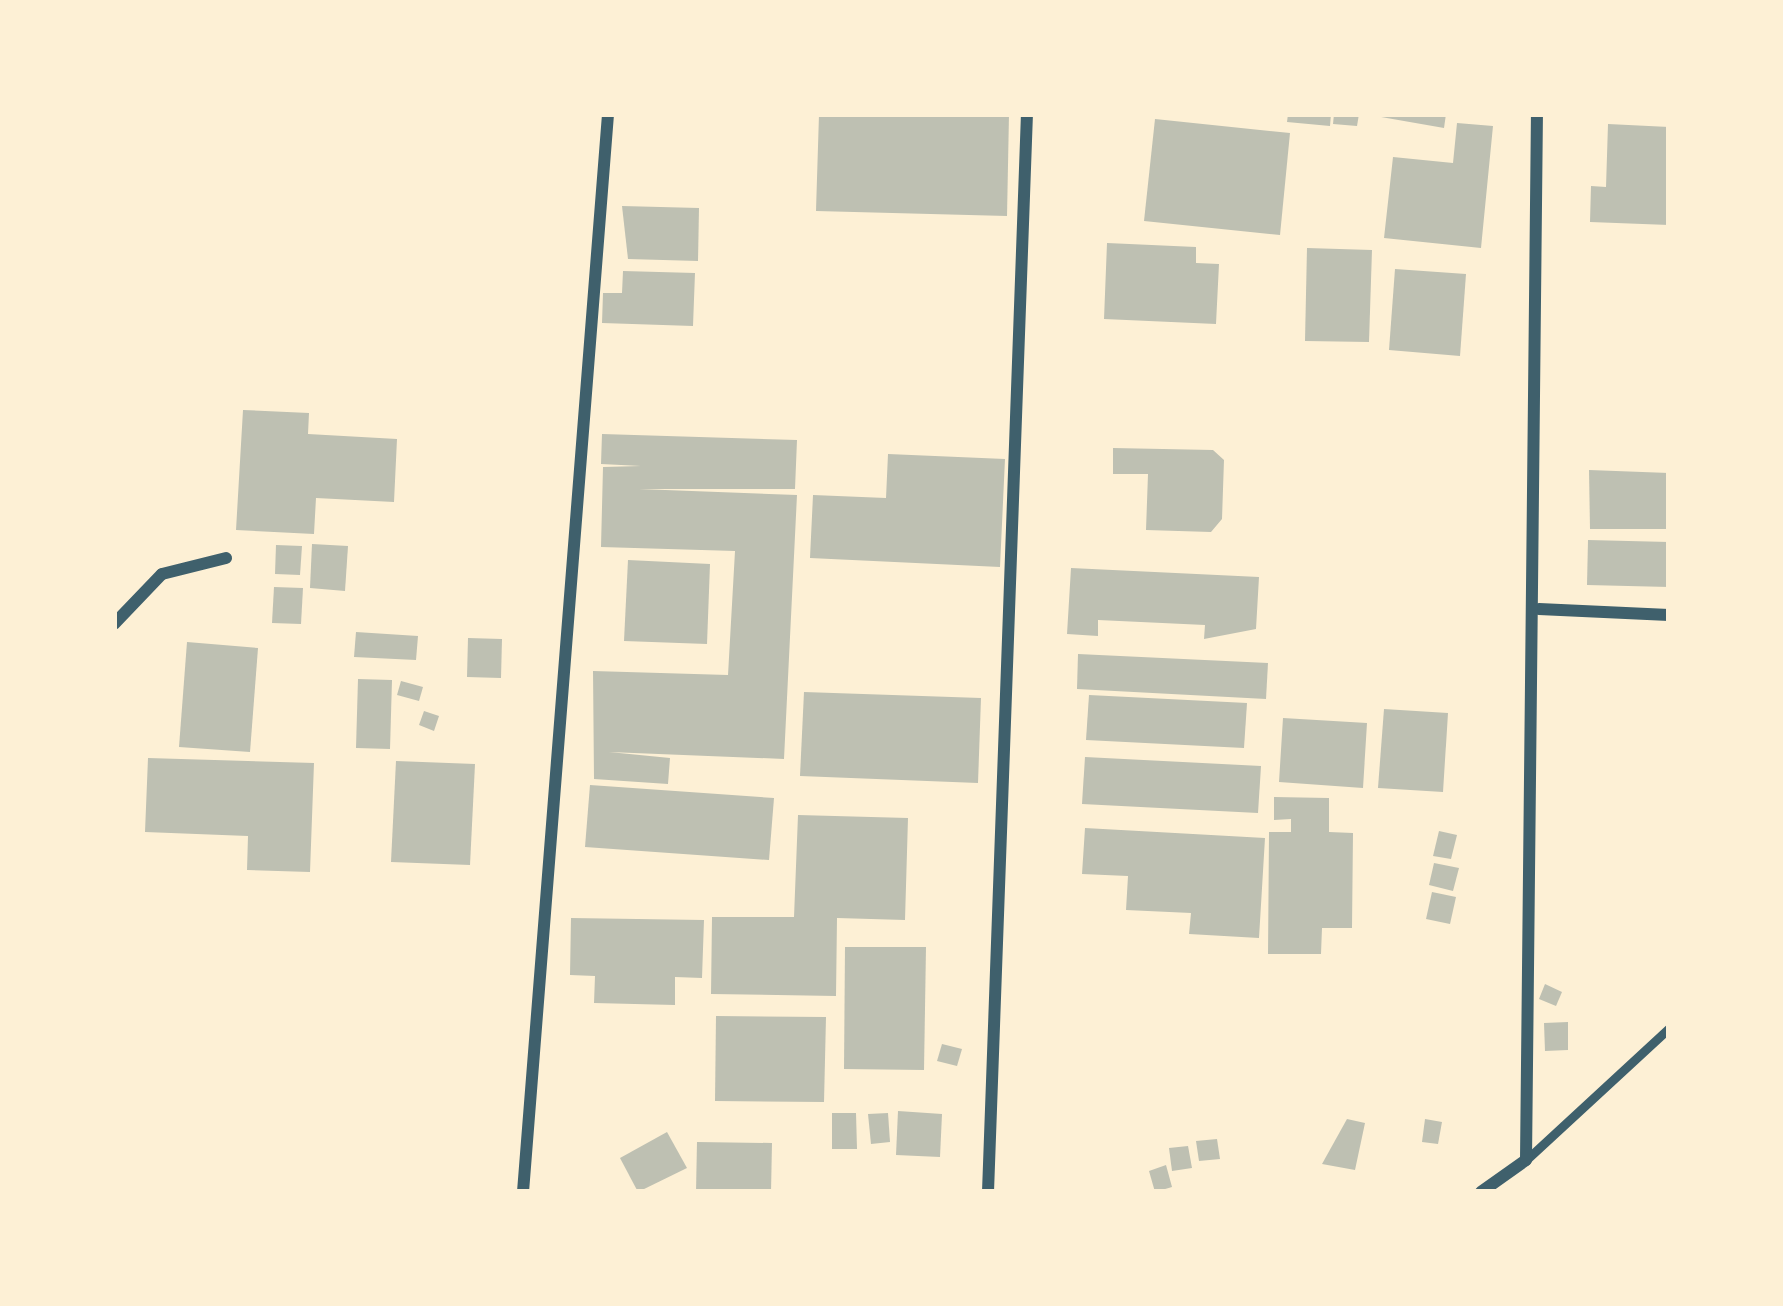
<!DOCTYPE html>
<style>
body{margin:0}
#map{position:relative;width:1783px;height:1306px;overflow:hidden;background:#fdf0d5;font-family:Jost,sans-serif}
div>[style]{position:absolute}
.building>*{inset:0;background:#bec0b2}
.service>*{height:9px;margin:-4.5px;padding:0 4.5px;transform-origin:4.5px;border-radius:4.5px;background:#3f606c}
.minor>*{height:12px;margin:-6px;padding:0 6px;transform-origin:6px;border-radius:6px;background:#3f606c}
span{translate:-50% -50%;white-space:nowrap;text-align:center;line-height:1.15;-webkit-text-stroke:12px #fdf0d5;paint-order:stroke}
.frame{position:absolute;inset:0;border:117px solid #fdf0d5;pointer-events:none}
</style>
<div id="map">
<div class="building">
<i style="clip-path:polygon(819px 114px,1009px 114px,1007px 216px,816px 211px)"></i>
<i style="clip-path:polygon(1288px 114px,1331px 114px,1330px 126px,1287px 122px)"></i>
<i style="clip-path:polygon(1334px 114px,1359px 114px,1357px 126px,1333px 124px)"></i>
<i style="clip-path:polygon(1364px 114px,1446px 114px,1444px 128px)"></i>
<i style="clip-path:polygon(1155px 119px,1290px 133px,1280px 235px,1144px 221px)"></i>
<i style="clip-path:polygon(1457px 123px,1493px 126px,1481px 248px,1384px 238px,1393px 157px,1453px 163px)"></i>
<i style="clip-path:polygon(1608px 124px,1669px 127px,1669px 225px,1590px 222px,1591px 186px,1606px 187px)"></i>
<i style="clip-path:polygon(622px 206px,699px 208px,698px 261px,628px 259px)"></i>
<i style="clip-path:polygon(1107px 243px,1196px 247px,1196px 263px,1219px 264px,1216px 324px,1104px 319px)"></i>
<i style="clip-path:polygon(1307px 248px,1372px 250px,1369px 342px,1305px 341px)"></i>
<i style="clip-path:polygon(1395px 269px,1466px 274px,1460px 356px,1389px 350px)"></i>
<i style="clip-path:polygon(623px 271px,695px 273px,693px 326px,602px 323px,603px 293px,622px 293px)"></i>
<i style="clip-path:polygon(243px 410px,309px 413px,308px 434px,397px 439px,394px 502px,316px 498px,314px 534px,236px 530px)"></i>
<i style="clip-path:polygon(602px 434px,797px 440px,795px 489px,639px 489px,797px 495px,784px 759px,609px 752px,670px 758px,668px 784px,594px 779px,593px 671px,728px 675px,735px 551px,601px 547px,603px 467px,641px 466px,601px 464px)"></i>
<i style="clip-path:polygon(1113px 448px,1213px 450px,1224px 460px,1222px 519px,1211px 532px,1146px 530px,1148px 474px,1113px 474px)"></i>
<i style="clip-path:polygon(888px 454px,1005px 459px,1000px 567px,810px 558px,813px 495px,886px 498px)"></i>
<i style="clip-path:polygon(1589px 470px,1669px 473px,1669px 529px,1590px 529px)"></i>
<i style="clip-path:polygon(1588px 540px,1669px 542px,1669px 587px,1587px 585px)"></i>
<i style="clip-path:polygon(312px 544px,348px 546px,345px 591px,310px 588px)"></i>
<i style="clip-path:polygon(276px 545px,302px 546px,300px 575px,275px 574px)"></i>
<i style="clip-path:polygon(628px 560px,710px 564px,707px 644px,624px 641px)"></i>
<i style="clip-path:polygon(1071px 568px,1259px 577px,1256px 629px,1204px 639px,1205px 625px,1098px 620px,1098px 636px,1067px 634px)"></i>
<i style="clip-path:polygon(274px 587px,303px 588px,301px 624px,272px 623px)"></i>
<i style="clip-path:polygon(356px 632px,418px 636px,416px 660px,354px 657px)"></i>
<i style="clip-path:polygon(468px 638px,502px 639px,501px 678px,467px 677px)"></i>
<i style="clip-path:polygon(187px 642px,258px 648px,250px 752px,179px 747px)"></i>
<i style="clip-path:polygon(1078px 654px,1268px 663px,1266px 699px,1077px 689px)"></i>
<i style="clip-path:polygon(358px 679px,392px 680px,390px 749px,356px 748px)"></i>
<i style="clip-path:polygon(401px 681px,423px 687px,419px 701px,397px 695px)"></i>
<i style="clip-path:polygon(804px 692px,981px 698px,978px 783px,800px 776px)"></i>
<i style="clip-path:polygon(1089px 695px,1247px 703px,1244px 748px,1086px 740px)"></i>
<i style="clip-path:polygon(1384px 709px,1448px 713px,1443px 792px,1378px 788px)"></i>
<i style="clip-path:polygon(424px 711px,439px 716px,434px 731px,419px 725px)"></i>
<i style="clip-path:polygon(1283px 718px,1367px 723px,1363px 788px,1279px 782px)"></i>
<i style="clip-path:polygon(1085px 757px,1261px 766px,1258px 813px,1082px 804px)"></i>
<i style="clip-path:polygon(148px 758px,314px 763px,310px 872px,247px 870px,248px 836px,145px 832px)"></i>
<i style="clip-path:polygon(396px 761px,475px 764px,470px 865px,391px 862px)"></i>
<i style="clip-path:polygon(590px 785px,774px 798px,769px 860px,585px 847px)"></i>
<i style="clip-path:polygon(1274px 797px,1329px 798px,1329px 832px,1353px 833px,1352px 928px,1322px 928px,1321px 954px,1268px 954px,1269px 832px,1291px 832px,1291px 819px,1274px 820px)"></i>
<i style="clip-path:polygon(798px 815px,908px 818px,905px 920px,837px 918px,836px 996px,711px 994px,712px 917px,794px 917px)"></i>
<i style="clip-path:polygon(1085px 828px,1265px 838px,1259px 938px,1189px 934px,1191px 913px,1126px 910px,1128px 876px,1082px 874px)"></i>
<i style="clip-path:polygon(1439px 831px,1457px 835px,1451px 859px,1433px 856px)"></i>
<i style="clip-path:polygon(1434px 863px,1459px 868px,1453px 891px,1429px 885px)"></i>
<i style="clip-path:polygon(1432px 892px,1456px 897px,1450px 924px,1426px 919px)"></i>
<i style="clip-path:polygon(571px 918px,704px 920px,702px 978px,675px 977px,675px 1005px,594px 1003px,595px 976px,570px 975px)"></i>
<i style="clip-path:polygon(845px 947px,926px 947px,924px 1070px,844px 1069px)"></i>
<i style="clip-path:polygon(1545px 984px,1562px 992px,1556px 1006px,1539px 999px)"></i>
<i style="clip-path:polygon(716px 1016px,826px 1017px,824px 1102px,715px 1101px)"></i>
<i style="clip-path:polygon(1568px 1022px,1568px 1050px,1545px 1051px,1544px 1023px)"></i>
<i style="clip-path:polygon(942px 1044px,962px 1049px,957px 1066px,937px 1061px)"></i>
<i style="clip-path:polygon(898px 1111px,942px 1114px,940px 1157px,896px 1155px)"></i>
<i style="clip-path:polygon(832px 1113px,856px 1113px,857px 1149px,832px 1149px)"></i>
<i style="clip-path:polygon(888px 1113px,890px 1142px,871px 1144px,868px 1114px)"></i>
<i style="clip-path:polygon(1347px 1119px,1365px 1123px,1355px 1170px,1322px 1164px)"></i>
<i style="clip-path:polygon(1425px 1119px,1442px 1122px,1438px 1144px,1422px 1142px)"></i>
<i style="clip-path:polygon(667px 1132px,687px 1168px,638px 1192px,620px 1158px)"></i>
<i style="clip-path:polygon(1217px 1139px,1220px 1159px,1199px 1161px,1196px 1141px)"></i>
<i style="clip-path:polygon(697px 1142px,772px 1143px,771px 1192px,696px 1192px)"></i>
<i style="clip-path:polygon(1188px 1146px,1192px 1168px,1172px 1171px,1169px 1148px)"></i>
<i style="clip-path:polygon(1166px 1165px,1172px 1187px,1155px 1192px,1149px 1171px)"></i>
</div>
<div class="service">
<i style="left:1526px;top:1160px;width:195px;rotate:-42.7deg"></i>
</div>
<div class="minor">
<i style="left:1539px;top:609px;width:130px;rotate:2.6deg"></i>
<i style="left:114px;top:624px;width:69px;rotate:-46.2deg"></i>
<i style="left:162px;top:574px;width:66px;rotate:-14deg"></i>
<i style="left:523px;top:1192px;width:1081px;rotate:-85.49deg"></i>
<i style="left:988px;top:1192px;width:1079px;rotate:-87.93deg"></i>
<i style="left:1481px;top:1192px;width:55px;rotate:-35.4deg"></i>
<i style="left:1526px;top:1160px;width:1046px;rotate:-89.4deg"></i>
</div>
<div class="frame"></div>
</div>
